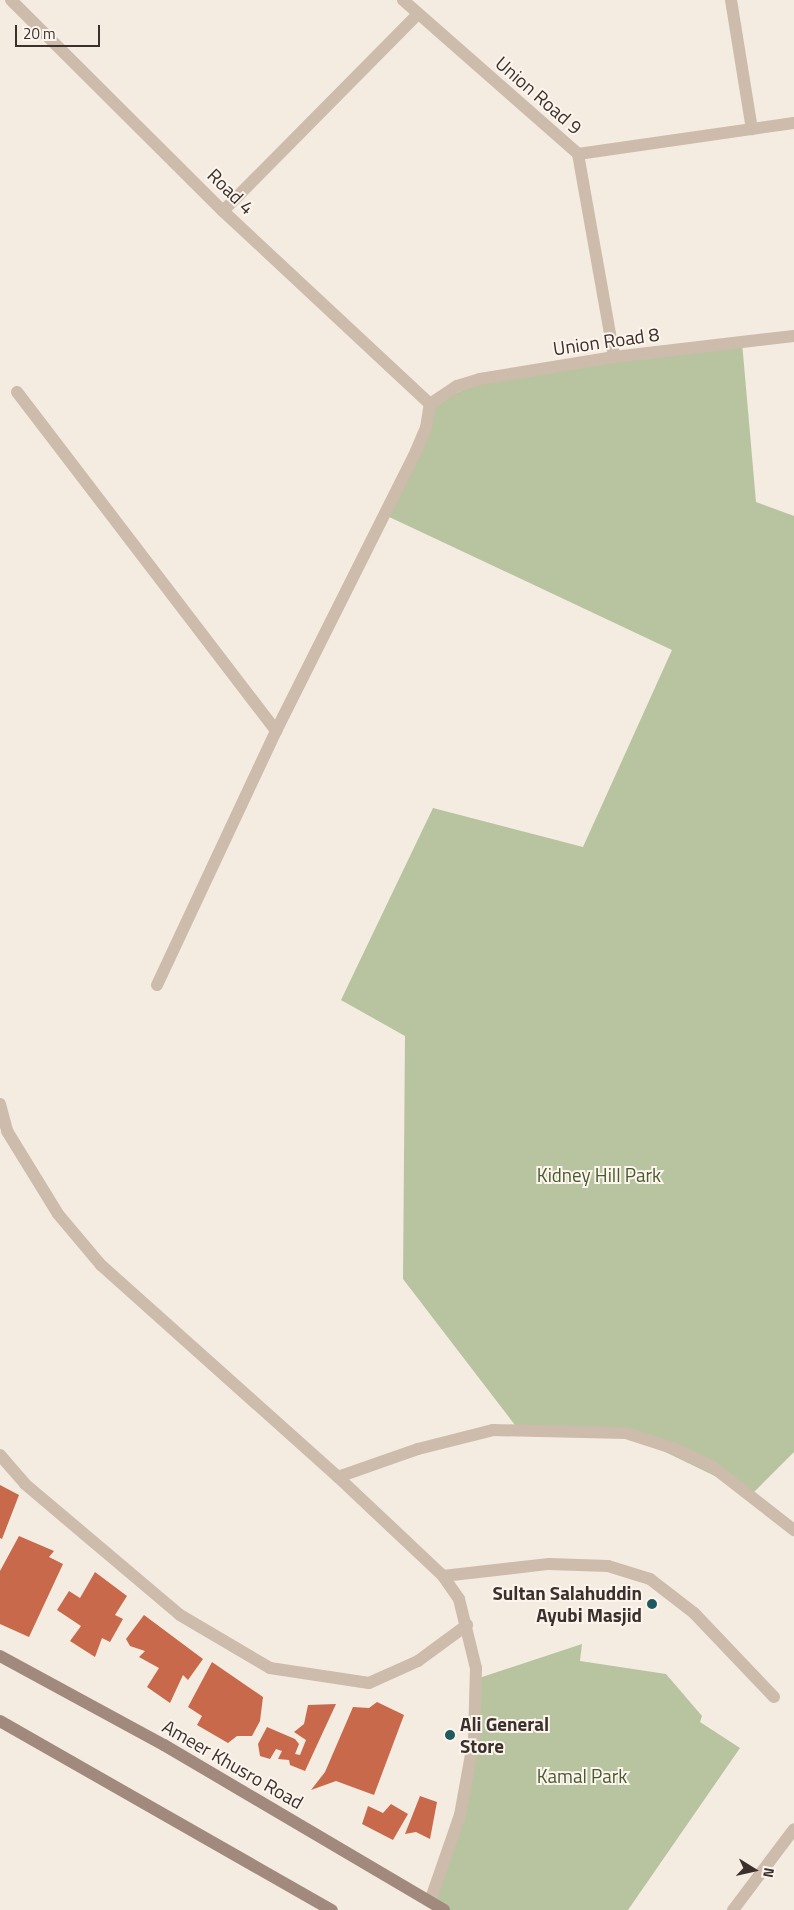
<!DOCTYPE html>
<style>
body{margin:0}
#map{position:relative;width:794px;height:1910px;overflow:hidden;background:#f4ebe1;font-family:"Titillium Web",sans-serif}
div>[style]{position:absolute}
.green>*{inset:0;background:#b8c4a0}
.building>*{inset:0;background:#c8694b}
.minor>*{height:12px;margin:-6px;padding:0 6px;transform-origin:6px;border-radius:6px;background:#cdbbac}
.secondary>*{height:12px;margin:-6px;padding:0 6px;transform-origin:6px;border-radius:6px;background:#a18a7d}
.dots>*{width:14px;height:14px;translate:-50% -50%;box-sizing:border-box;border:2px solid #fbf5ee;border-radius:50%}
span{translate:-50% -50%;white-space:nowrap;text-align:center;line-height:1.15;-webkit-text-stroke:4px #fbf5ee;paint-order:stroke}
.street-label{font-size:19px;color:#3b302b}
.park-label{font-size:19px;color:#4a5a2e}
.poi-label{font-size:19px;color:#3b302b;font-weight:700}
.right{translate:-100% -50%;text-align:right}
.left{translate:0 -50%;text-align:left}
.north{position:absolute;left:729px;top:1845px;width:50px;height:50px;-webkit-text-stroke:4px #fbf5ee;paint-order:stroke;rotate:100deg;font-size:14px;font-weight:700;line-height:20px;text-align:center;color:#3b302b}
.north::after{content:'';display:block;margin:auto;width:18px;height:22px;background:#3b302b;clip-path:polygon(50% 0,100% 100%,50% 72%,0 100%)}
.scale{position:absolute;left:15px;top:25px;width:85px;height:22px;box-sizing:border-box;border:2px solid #3b302b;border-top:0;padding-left:6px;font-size:15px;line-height:18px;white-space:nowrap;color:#3b302b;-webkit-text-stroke:4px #fbf5ee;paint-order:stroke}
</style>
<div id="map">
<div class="green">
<i style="clip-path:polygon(742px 342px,756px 502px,794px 516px,794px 1452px,752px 1494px,626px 1433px,518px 1429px,403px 1279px,405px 1036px,341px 1000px,433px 808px,583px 847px,672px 650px,385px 515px,430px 404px,494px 377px)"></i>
<i style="clip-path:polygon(582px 1644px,580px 1661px,666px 1674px,702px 1716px,700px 1722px,740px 1748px,628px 1910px,444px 1910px,430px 1901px,460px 1814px,476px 1679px)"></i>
</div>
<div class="building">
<i style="clip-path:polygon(0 1485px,19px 1495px,2px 1539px,0 1538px)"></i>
<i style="clip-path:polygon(19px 1536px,54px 1551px,49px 1557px,63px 1564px,29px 1637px,0 1624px,0 1571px)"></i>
<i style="clip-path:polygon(95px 1572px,127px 1596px,115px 1615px,123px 1619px,110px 1642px,102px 1638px,95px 1657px,70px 1641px,81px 1626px,57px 1610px,69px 1591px,80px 1598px)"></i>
<i style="clip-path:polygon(144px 1615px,203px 1659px,188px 1680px,183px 1675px,170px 1703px,147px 1687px,159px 1668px,139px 1657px,145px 1651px,130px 1646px,126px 1639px)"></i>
<i style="clip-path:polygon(212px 1662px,263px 1697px,260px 1721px,252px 1736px,237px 1736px,228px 1743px,197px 1725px,202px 1716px,188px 1707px)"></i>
<i style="clip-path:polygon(377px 1702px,404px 1715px,374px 1795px,336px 1781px,311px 1790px,325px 1772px,353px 1707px,369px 1708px)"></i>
<i style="clip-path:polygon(336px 1704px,305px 1771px,290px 1765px,289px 1760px,278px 1759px,282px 1751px,276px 1749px,270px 1759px,260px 1756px,258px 1744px,267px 1727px,295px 1739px,299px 1744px,295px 1754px,300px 1755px,306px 1740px,294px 1732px,304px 1724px,308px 1705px)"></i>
<i style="clip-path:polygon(420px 1796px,437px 1802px,430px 1839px,416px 1832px,405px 1834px)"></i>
<i style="clip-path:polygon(391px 1804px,408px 1814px,393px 1840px,362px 1824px,368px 1806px,383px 1813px)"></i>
</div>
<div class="minor">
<i style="left:11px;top:0;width:299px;rotate:44.9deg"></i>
<i style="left:223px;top:211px;width:283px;rotate:43deg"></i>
<i style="left:403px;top:0;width:233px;rotate:41.3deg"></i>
<i style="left:578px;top:154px;width:218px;rotate:-8.2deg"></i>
<i style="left:731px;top:0;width:131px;rotate:80.8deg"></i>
<i style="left:578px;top:154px;width:206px;rotate:79.9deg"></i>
<i style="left:223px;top:211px;width:277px;rotate:-45.3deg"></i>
<i style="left:17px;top:392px;width:427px;rotate:52.6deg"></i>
<i style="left:430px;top:404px;width:32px;rotate:-34deg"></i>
<i style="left:457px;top:386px;width:24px;rotate:-17deg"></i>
<i style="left:480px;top:379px;width:136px;rotate:-9.3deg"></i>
<i style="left:614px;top:357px;width:181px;rotate:-6.7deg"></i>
<i style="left:157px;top:985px;width:280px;rotate:-64.9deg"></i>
<i style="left:276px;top:731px;width:313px;rotate:-63.4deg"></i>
<i style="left:416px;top:451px;width:25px;rotate:-67deg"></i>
<i style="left:426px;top:428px;width:24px;rotate:-81deg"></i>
<i style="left:0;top:1104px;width:28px;rotate:75deg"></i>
<i style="left:7px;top:1131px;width:97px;rotate:58.4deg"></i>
<i style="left:58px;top:1214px;width:67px;rotate:49.9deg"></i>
<i style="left:101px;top:1265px;width:318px;rotate:41.8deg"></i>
<i style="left:338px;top:1477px;width:144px;rotate:43.3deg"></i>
<i style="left:443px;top:1576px;width:28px;rotate:55deg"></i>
<i style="left:459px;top:1599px;width:71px;rotate:76.2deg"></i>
<i style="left:476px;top:1668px;width:70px;rotate:91.6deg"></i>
<i style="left:474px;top:1738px;width:78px;rotate:100.3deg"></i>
<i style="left:460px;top:1815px;width:91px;rotate:109.2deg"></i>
<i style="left:0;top:1455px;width:38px;rotate:49deg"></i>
<i style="left:25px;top:1484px;width:203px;rotate:40.2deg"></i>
<i style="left:180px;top:1615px;width:104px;rotate:30.5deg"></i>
<i style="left:270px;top:1668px;width:100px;rotate:8.6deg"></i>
<i style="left:369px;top:1683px;width:54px;rotate:-24.2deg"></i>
<i style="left:418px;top:1661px;width:61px;rotate:-36.3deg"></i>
<i style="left:338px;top:1477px;width:85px;rotate:-19.3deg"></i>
<i style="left:418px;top:1449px;width:77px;rotate:-14.2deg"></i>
<i style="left:493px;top:1430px;width:133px;rotate:1.3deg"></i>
<i style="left:626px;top:1433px;width:52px;rotate:18.1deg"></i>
<i style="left:675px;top:1449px;width:42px;rotate:25.3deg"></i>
<i style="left:713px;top:1467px;width:103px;rotate:37.9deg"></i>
<i style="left:443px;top:1576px;width:107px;rotate:-6.5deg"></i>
<i style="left:549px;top:1564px;width:59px;rotate:1.9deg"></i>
<i style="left:608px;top:1566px;width:44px;rotate:17.2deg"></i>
<i style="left:650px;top:1579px;width:56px;rotate:37.7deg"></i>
<i style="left:694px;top:1613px;width:116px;rotate:46.4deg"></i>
<i style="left:733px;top:1910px;width:101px;rotate:-53deg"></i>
</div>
<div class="secondary">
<i style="left:0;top:1656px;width:187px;rotate:28.5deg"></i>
<i style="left:164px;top:1745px;width:325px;rotate:30.5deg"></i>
<i style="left:0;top:1721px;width:382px;rotate:29.7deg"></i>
</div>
<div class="dots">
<i style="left:652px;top:1604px;background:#1f5a5e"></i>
<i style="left:450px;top:1735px;background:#1f5a5e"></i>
</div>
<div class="street-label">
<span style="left:539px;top:95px;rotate:41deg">Union Road 9</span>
<span style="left:231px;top:191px;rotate:44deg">Road 4</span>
<span style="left:606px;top:341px;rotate:-8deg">Union Road 8</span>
<span style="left:233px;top:1764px;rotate:30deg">Ameer Khusro Road</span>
</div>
<div class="park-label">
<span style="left:599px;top:1175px">Kidney Hill Park</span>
<span style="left:582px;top:1776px">Kamal Park</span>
</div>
<div class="poi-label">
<span class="right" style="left:642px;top:1604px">Sultan Salahuddin<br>Ayubi Masjid</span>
<span class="left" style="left:460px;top:1735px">Ali General<br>Store</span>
</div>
<div class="north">N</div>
<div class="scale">20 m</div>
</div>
